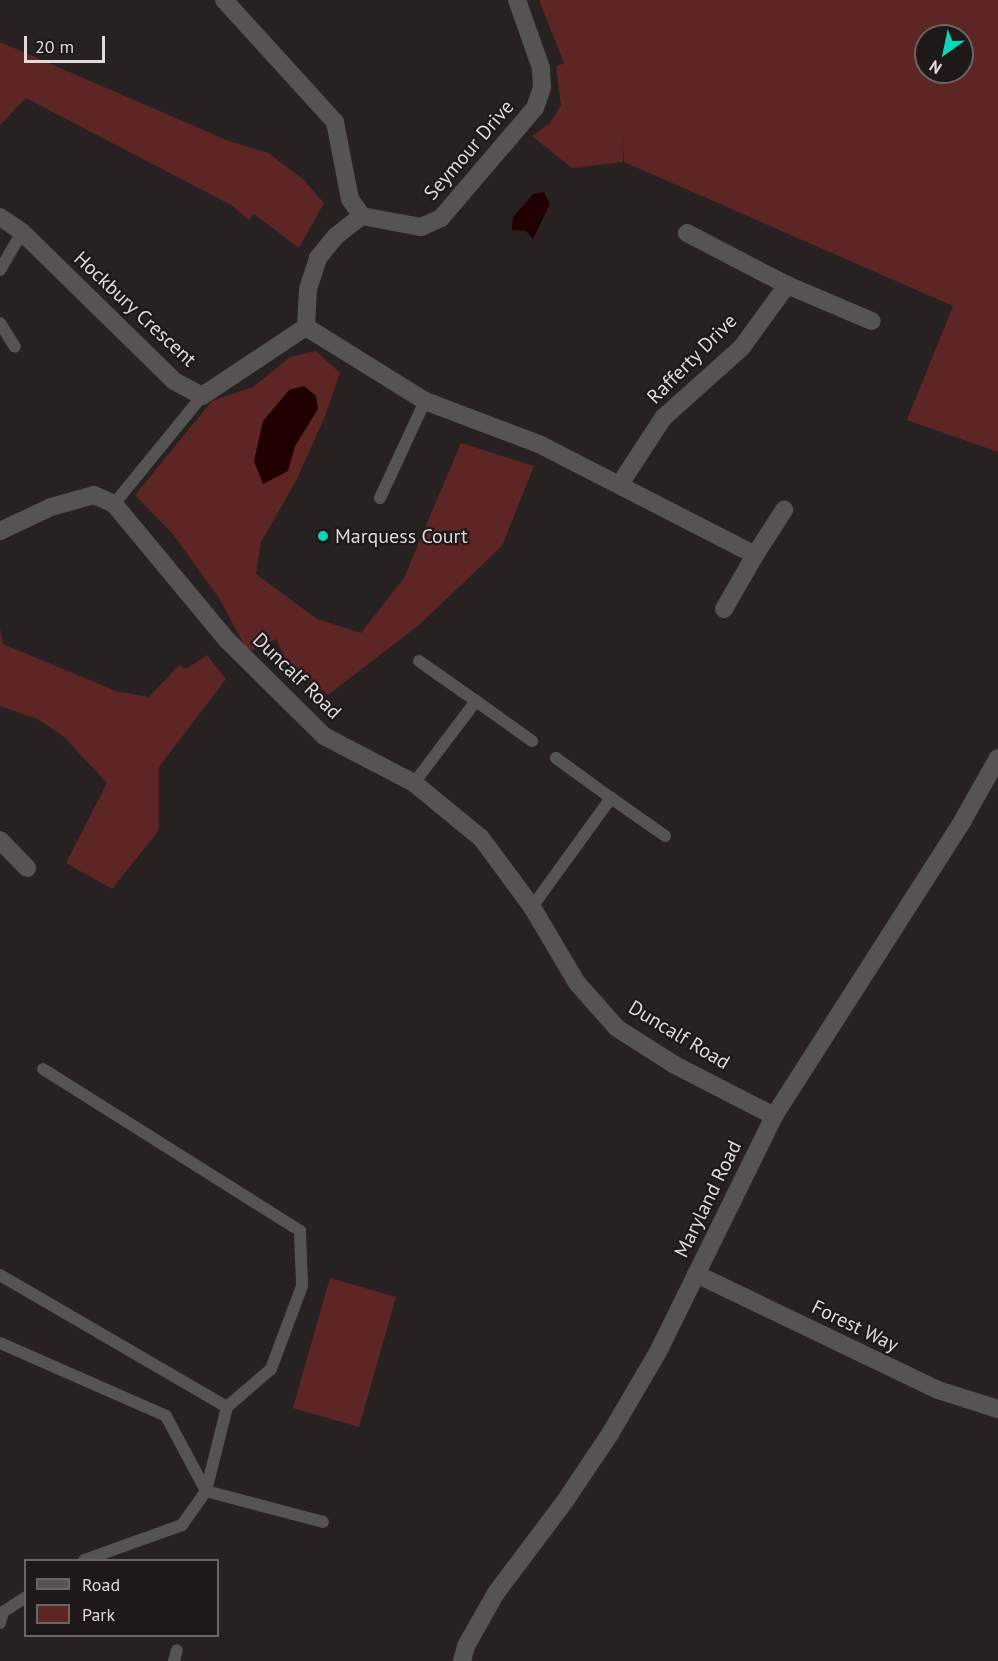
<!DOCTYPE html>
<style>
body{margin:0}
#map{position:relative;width:998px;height:1661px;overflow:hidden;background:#282121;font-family:"PT Sans",sans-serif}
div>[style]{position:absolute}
.green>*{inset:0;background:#5d2624}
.water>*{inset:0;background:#200000}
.lane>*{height:12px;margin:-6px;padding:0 6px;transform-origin:6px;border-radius:6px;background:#565353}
.street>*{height:18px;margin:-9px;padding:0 9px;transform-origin:9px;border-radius:9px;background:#565353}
.dots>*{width:16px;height:16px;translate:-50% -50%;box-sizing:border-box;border:3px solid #1e1818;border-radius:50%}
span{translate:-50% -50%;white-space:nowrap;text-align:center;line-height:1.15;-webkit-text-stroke:4.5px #1e1818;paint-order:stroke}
.street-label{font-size:20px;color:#dfdbdb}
.poi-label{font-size:20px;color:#dfdbdb}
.left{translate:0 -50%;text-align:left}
.legend{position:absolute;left:24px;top:1559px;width:195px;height:78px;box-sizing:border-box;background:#1e1818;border:2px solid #6b6666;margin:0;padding:8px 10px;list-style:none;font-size:18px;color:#dfdbdb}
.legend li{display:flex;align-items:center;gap:12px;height:30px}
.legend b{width:30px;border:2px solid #6b6666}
.north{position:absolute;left:914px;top:24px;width:60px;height:60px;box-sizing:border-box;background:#1e1818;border:2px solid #6b6666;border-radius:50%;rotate:213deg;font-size:16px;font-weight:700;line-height:24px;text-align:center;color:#dfdbdb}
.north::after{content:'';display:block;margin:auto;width:21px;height:27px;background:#0cd5b5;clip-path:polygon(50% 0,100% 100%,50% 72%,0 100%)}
.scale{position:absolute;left:24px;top:36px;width:81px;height:27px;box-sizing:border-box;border:3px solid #dfdbdb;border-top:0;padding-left:8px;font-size:18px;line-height:21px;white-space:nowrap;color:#dfdbdb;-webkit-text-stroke:4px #1e1818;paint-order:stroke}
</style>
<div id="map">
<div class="green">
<i style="clip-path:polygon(evenodd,539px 0,998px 0,998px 452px,907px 420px,953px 306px,624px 162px,622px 128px,623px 162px,572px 168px,532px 136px,550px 123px,561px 105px,556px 67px,564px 63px,539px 0,926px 36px,962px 36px,962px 72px,926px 72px,926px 36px)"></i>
<i style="clip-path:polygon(0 42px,229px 141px,268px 153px,303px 179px,324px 203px,299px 248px,254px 214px,249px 220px,231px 205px,26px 98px,0 125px)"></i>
<i style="clip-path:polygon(316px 351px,340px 373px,325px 416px,296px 481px,261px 542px,256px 574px,317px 619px,361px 633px,404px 578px,461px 443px,534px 466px,502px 546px,419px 625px,328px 695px,287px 661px,276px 639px,248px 652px,219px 598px,172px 533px,135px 495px,212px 401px,253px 387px,290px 357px)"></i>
<i style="clip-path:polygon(0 628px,3px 644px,116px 691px,149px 697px,179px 665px,186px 669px,207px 655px,226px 679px,159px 767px,159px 830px,112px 889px,66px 863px,107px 783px,63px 736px,37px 719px,0 706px)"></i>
<i style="clip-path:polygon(330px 1278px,396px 1297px,359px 1427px,293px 1408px)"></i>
</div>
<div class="water">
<i style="clip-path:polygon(544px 192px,550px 204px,533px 239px,526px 231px,512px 230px,513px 217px,533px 194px)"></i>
<i style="clip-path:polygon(304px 386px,316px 396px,318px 409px,295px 446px,288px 471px,263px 484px,254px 461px,263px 421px,289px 390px)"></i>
</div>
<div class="lane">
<i style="left:0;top:270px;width:44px;rotate:-59.9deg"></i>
<i style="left:0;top:323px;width:28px;rotate:58deg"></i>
<i style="left:380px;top:498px;width:107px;rotate:-65.1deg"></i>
<i style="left:114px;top:504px;width:139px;rotate:-50.8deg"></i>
<i style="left:419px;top:661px;width:70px;rotate:35.1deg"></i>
<i style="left:414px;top:783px;width:103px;rotate:-52.9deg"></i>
<i style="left:476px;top:701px;width:69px;rotate:35.5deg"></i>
<i style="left:611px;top:798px;width:66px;rotate:35.1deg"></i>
<i style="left:532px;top:907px;width:135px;rotate:-54.1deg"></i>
<i style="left:611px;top:798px;width:68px;rotate:-144deg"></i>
<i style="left:43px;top:1069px;width:304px;rotate:32.2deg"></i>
<i style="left:300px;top:1231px;width:55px;rotate:87.9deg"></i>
<i style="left:302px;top:1286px;width:89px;rotate:110.5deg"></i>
<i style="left:271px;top:1369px;width:58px;rotate:139.2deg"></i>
<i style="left:0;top:1275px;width:263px;rotate:30.2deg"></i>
<i style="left:227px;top:1407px;width:87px;rotate:104deg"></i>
<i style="left:206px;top:1491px;width:42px;rotate:125.2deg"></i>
<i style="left:182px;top:1525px;width:104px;rotate:160.3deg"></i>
<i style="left:0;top:1343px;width:181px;rotate:23.7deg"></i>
<i style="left:166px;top:1416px;width:85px;rotate:61.9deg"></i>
<i style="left:206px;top:1491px;width:121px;rotate:14.8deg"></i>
<i style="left:0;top:1623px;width:11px;rotate:-75deg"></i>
<i style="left:3px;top:1612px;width:27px;rotate:-33deg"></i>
<i style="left:174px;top:1661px;width:11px;rotate:-75deg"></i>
</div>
<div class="street">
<i style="left:224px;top:0;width:165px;rotate:47.7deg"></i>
<i style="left:335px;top:122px;width:78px;rotate:79deg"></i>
<i style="left:350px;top:199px;width:21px;rotate:55deg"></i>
<i style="left:362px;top:216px;width:60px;rotate:10.6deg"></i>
<i style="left:421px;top:227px;width:22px;rotate:-24deg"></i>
<i style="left:441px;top:218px;width:145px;rotate:-49.5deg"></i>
<i style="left:535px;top:108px;width:21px;rotate:-71deg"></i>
<i style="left:542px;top:88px;width:20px;rotate:-93deg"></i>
<i style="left:541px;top:68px;width:72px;rotate:-109.4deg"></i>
<i style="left:0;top:217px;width:27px;rotate:34deg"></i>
<i style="left:22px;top:232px;width:213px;rotate:44.4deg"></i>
<i style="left:174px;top:381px;width:32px;rotate:28deg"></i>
<i style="left:202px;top:396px;width:125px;rotate:-33.6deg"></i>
<i style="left:687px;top:233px;width:113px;rotate:27.5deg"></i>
<i style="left:306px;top:327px;width:140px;rotate:31.9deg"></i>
<i style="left:425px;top:401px;width:122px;rotate:20.7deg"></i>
<i style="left:539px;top:444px;width:243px;rotate:27.2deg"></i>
<i style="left:755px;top:555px;width:54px;rotate:-57.2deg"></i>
<i style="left:306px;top:327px;width:38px;rotate:-87deg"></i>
<i style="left:308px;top:289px;width:33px;rotate:-72deg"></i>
<i style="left:318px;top:258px;width:28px;rotate:-51deg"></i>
<i style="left:336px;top:236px;width:33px;rotate:-38deg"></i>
<i style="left:620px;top:484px;width:79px;rotate:-56.9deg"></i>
<i style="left:663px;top:418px;width:106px;rotate:-41.9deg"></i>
<i style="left:742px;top:347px;width:77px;rotate:-54deg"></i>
<i style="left:787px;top:285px;width:92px;rotate:23deg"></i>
<i style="left:0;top:531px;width:56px;rotate:-25.2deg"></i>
<i style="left:51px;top:507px;width:45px;rotate:-15.6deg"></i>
<i style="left:94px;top:495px;width:22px;rotate:24deg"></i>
<i style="left:114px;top:504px;width:177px;rotate:50.3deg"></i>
<i style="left:227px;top:640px;width:136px;rotate:44.7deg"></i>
<i style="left:324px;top:736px;width:102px;rotate:27.6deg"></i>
<i style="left:414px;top:783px;width:87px;rotate:39.4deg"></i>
<i style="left:481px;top:838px;width:86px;rotate:53.5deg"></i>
<i style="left:532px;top:907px;width:88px;rotate:59.4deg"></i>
<i style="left:577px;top:983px;width:60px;rotate:48.4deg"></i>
<i style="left:617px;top:1028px;width:67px;rotate:32.7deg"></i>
<i style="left:673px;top:1064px;width:114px;rotate:27.2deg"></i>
<i style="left:724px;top:609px;width:62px;rotate:-60.1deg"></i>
<i style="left:0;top:840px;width:39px;rotate:46deg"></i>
<i style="left:696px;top:1274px;width:268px;rotate:25.6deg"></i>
<i style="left:938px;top:1390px;width:63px;rotate:17.6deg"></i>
<i style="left:462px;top:1661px;width:16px;rotate:-75deg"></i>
<i style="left:466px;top:1646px;width:61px;rotate:-60.5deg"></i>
<i style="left:496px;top:1593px;width:115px;rotate:-53.1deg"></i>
<i style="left:565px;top:1501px;width:81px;rotate:-56.1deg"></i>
<i style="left:610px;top:1434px;width:95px;rotate:-59.7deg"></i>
<i style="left:658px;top:1352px;width:263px;rotate:-63.8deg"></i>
<i style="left:774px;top:1116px;width:351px;rotate:-57.4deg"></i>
<i style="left:963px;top:820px;width:71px;rotate:-60.6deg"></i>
</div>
<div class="dots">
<i style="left:323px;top:536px;background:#0cd5b5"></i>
</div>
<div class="street-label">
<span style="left:469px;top:150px;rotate:-49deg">Seymour Drive</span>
<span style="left:135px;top:309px;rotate:43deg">Hockbury Crescent</span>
<span style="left:692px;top:359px;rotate:-45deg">Rafferty Drive</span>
<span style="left:297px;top:676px;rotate:44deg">Duncalf Road</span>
<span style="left:679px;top:1035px;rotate:31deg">Duncalf Road</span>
<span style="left:708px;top:1199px;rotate:-64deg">Maryland Road</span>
<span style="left:855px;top:1326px;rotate:26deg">Forest Way</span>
</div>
<div class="poi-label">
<span class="left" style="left:335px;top:536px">Marquess Court</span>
</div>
<ul class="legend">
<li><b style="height:8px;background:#565353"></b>Road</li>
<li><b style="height:16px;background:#5d2624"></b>Park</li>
</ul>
<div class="north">N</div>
<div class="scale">20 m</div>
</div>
